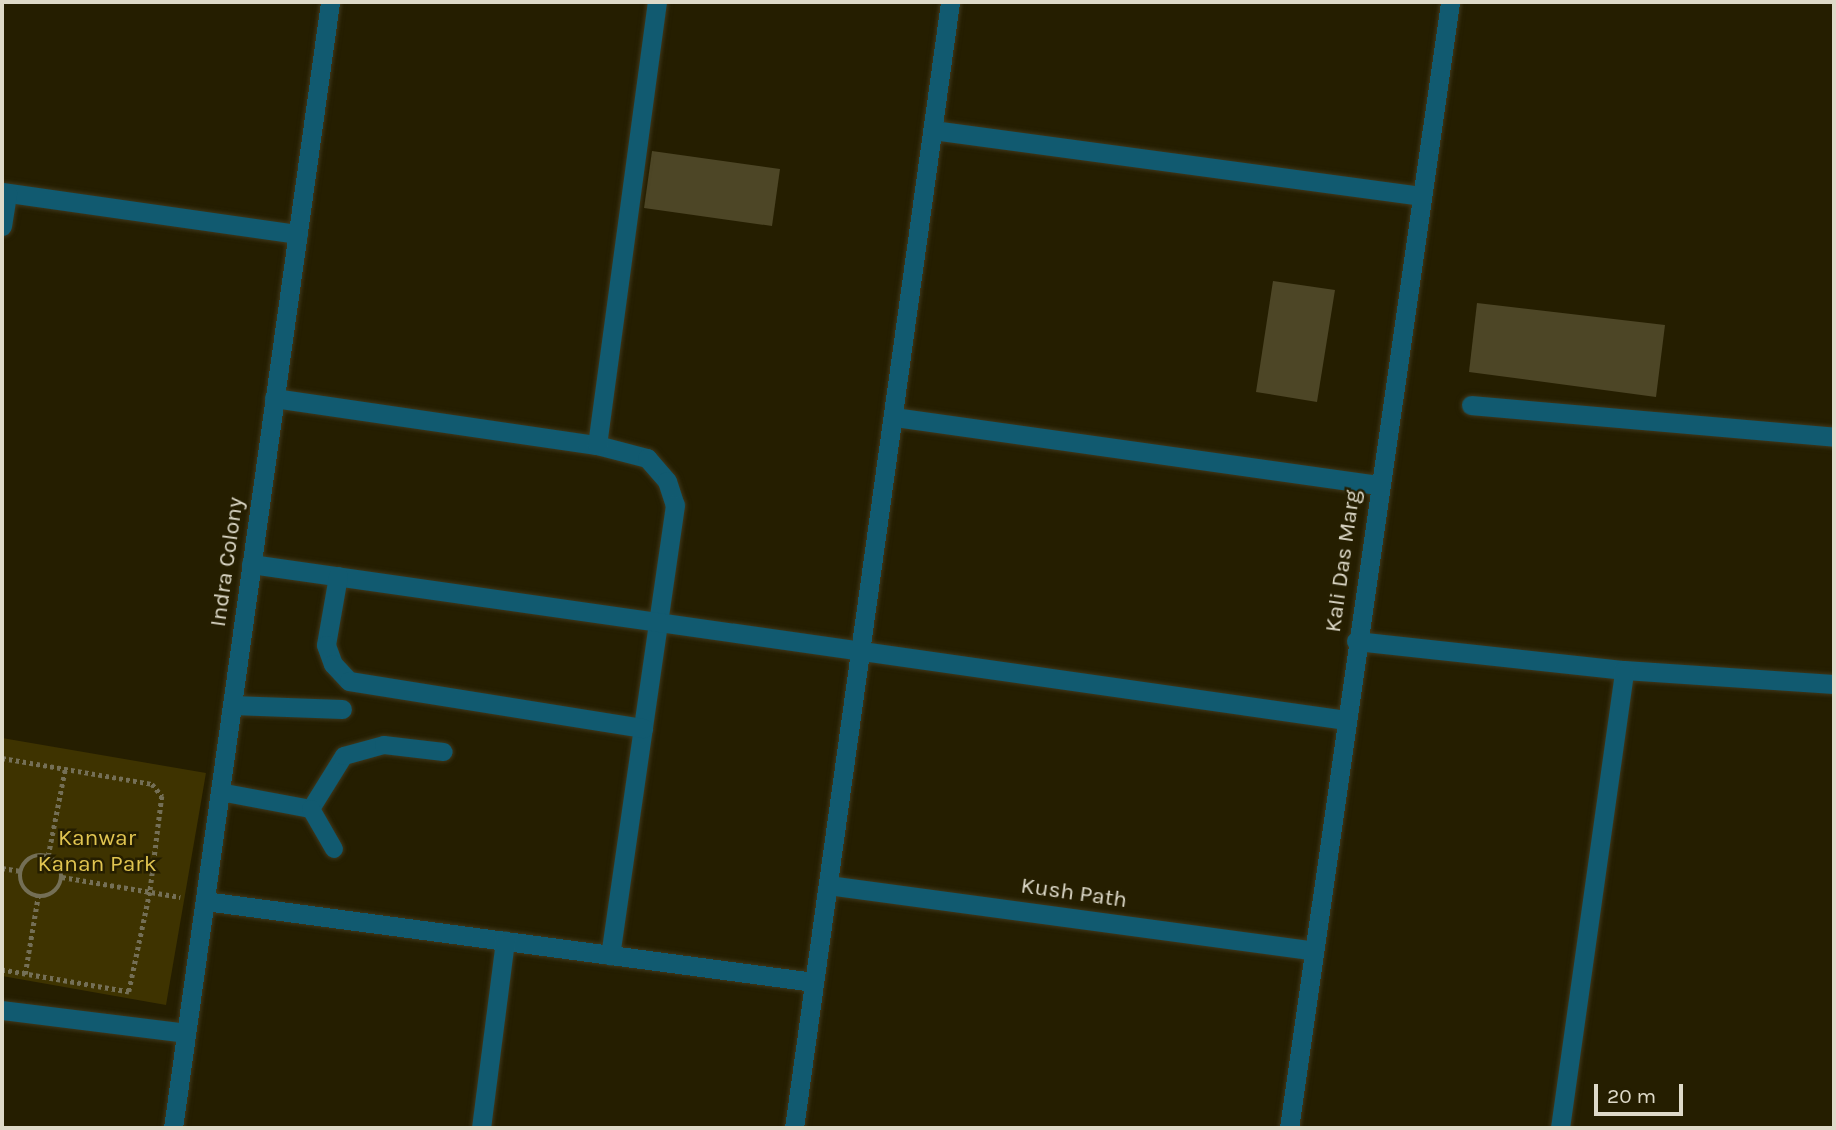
<!DOCTYPE html>
<style>
body{margin:0}
#map{position:relative;width:1836px;height:1130px;overflow:hidden;background:#251e00;font-family:Karla,sans-serif}
div>[style]{position:absolute}
.green>*{inset:0;background:#3e3300}
.building>*{inset:0;background:#4d4626}
.path>*{height:4.5px;margin-top:-2.25px;transform-origin:0;background:repeating-linear-gradient(90deg,#746f56 0 3.5px,transparent 0 7px)}
.path>.ring{margin:-2.25px;padding:0;box-sizing:content-box;background:none;border:4.5px solid #746f56;border-radius:50%}
.roads{filter:drop-shadow(0 0 2px #3f381c) drop-shadow(0 0 2px #3f381c)}
.service>*{height:18px;margin:-9px;padding:0 9px;transform-origin:9px;border-radius:9px;background:#115a70}
.minor>*{height:19px;margin:-9.5px;padding:0 9.5px;transform-origin:9.5px;border-radius:9.5px;background:#115a70}
span{translate:-50% -50%;white-space:nowrap;text-align:center;line-height:1.15;-webkit-text-stroke:5px #251e00;paint-order:stroke}
.street-label{font-size:23px;color:#dedac9}
.park-label{font-size:23px;color:#e1c550}
.frame{position:absolute;inset:0;border:4px solid #dedac9;pointer-events:none}
.scale{position:absolute;left:1594px;top:1084px;width:89px;height:32px;box-sizing:border-box;border:4px solid #dedac9;border-top:0;padding-left:9px;font-size:21px;line-height:24px;white-space:nowrap;color:#dedac9;-webkit-text-stroke:5px #251e00;paint-order:stroke}
</style>
<div id="map">
<div class="green">
<i style="clip-path:polygon(2px 738px,206px 773px,166px 1005px,2px 976px)"></i>
</div>
<div class="building">
<i style="clip-path:polygon(652px 151px,780px 169px,772px 226px,644px 208px)"></i>
<i style="clip-path:polygon(1273px 281px,1335px 290px,1317px 402px,1256px 392px)"></i>
<i style="clip-path:polygon(1477px 303px,1665px 325px,1656px 397px,1469px 372px)"></i>
</div>
<div class="path">
<i style="left:2px;top:758px;width:152px;rotate:9.8deg"></i>
<i style="left:152px;top:784px;width:16px;rotate:50deg"></i>
<i style="left:162px;top:796px;width:97px;rotate:97.1deg"></i>
<i style="left:150px;top:892px;width:102px;rotate:101.9deg"></i>
<i style="left:129px;top:992px;width:129px;rotate:-170.2deg"></i>
<i class="ring" style="left:20px;top:855px;width:37.5px;height:37.5px"></i>
<i style="left:48px;top:856px;width:89px;rotate:-78.9deg"></i>
<i style="left:2px;top:868px;width:19px;rotate:9deg"></i>
<i style="left:62px;top:877px;width:120px;rotate:9.6deg"></i>
<i style="left:25px;top:974px;width:79px;rotate:-80.5deg"></i>
</div>
<div class="roads">
<div class="service">
<i style="left:220px;top:792px;width:93px;rotate:10.6deg"></i>
<i style="left:311px;top:809px;width:62px;rotate:-58.1deg"></i>
<i style="left:344px;top:756px;width:41px;rotate:-15.4deg"></i>
<i style="left:384px;top:745px;width:60px;rotate:6.7deg"></i>
<i style="left:311px;top:809px;width:46px;rotate:60.1deg"></i>
</div>
<div class="minor">
<i style="left:933px;top:130px;width:492px;rotate:7.7deg"></i>
<i style="left:2px;top:192px;width:299px;rotate:8.1deg"></i>
<i style="left:2px;top:226px;width:33px;rotate:-81deg"></i>
<i style="left:274px;top:398px;width:326px;rotate:8.3deg"></i>
<i style="left:597px;top:445px;width:52px;rotate:14.6deg"></i>
<i style="left:647px;top:458px;width:30px;rotate:49deg"></i>
<i style="left:667px;top:481px;width:25px;rotate:72deg"></i>
<i style="left:675px;top:505px;width:455px;rotate:98.2deg"></i>
<i style="left:1471px;top:405px;width:364px;rotate:5deg"></i>
<i style="left:894px;top:417px;width:490px;rotate:8deg"></i>
<i style="left:597px;top:445px;width:447px;rotate:-82.3deg"></i>
<i style="left:251px;top:564px;width:1106px;rotate:8.11deg"></i>
<i style="left:338px;top:576px;width:70px;rotate:99.9deg"></i>
<i style="left:326px;top:645px;width:20px;rotate:70deg"></i>
<i style="left:333px;top:664px;width:23px;rotate:47deg"></i>
<i style="left:349px;top:681px;width:298px;rotate:9.1deg"></i>
<i style="left:1356px;top:641px;width:270px;rotate:6.2deg"></i>
<i style="left:1624px;top:670px;width:210px;rotate:3.8deg"></i>
<i style="left:232px;top:705px;width:110px;rotate:2.1deg"></i>
<i style="left:828px;top:885px;width:490px;rotate:7.7deg"></i>
<i style="left:205px;top:901px;width:614px;rotate:7.58deg"></i>
<i style="left:2px;top:1010px;width:185px;rotate:7.1deg"></i>
<i style="left:173px;top:1128px;width:1137px;rotate:-82.06deg"></i>
<i style="left:481px;top:1128px;width:189px;rotate:-82.7deg"></i>
<i style="left:794px;top:1128px;width:1137px;rotate:-82.11deg"></i>
<i style="left:1289px;top:1128px;width:1137px;rotate:-81.86deg"></i>
<i style="left:1560px;top:1128px;width:462px;rotate:-82deg"></i>
</div>
</div>
<div class="street-label">
<span style="left:1343px;top:561px;rotate:-82deg">Kali Das Marg</span>
<span style="left:227px;top:562px;rotate:-82deg">Indra Colony</span>
<span style="left:1074px;top:893px;rotate:8deg">Kush Path</span>
</div>
<div class="park-label">
<span style="left:97px;top:851px">Kanwar<br>Kanan Park</span>
</div>
<div class="frame"></div>
<div class="scale">20 m</div>
</div>
